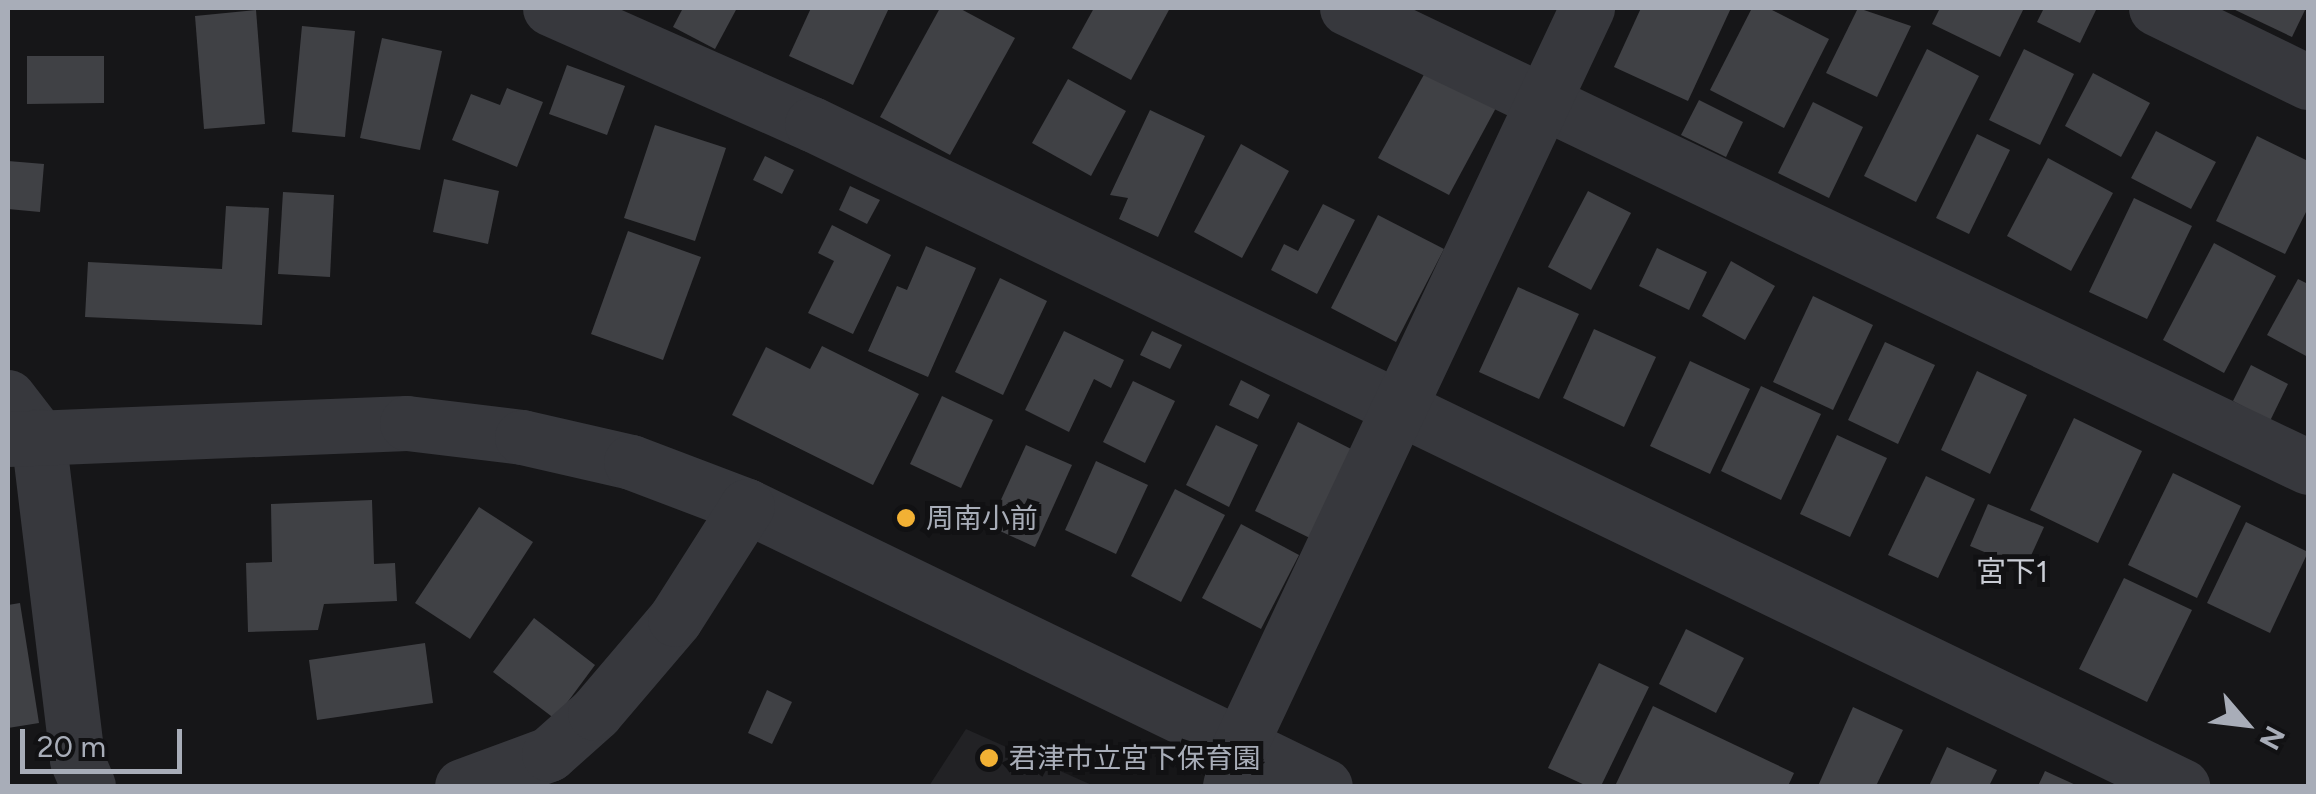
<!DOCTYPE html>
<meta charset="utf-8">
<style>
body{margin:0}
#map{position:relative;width:2316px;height:794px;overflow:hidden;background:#161618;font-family:Figtree,"Noto Sans JP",sans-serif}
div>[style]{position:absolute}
.built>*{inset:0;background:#222225}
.building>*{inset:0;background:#404145}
.minor>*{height:55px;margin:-27.5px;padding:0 27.5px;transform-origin:27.5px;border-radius:27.5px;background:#37383d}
.dots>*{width:28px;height:28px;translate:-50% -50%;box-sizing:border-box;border:5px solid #111113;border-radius:50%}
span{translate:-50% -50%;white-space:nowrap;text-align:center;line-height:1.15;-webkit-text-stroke:10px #111113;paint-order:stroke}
.poi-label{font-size:28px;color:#a8adb8}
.left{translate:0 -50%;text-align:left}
.neighbourhood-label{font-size:30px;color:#c9ccd4}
.frame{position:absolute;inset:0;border:10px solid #a8adb8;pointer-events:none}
.north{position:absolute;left:2196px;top:674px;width:100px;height:100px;-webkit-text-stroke:8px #111113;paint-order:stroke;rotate:118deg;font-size:28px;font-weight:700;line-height:40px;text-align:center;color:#a8adb8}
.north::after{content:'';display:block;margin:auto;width:35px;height:45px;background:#a8adb8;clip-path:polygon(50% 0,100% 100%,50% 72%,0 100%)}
.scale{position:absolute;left:20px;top:729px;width:162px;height:45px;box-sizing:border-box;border:5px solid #a8adb8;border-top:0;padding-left:12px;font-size:30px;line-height:35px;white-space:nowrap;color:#a8adb8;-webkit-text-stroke:8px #111113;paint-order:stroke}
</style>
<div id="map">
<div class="built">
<i style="clip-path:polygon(966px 729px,1094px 786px,929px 786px)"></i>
</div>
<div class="building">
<i style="clip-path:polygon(683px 8px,737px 8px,715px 49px,673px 27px)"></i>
<i style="clip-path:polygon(811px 8px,889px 8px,853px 85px,789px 56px)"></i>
<i style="clip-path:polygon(940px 8px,959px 8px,1015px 38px,950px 155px,880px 117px)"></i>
<i style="clip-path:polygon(1094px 8px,1170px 8px,1131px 80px,1072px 48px)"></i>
<i style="clip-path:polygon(1641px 8px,1731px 8px,1688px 101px,1614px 67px)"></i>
<i style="clip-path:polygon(1752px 8px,1768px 8px,1829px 39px,1784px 128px,1710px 90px)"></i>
<i style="clip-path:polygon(1858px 8px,1911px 26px,1877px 97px,1826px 73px)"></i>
<i style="clip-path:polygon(1940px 8px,2024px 8px,2000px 57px,1932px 24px)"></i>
<i style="clip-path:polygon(2044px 8px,2092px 8px,2096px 10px,2080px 43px,2037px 22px)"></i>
<i style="clip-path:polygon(2231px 8px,2306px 8px,2292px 37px)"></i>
<i style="clip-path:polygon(256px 10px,265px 124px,204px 129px,195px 16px)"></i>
<i style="clip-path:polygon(302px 26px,355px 31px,345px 137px,292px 132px)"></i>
<i style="clip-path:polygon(382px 38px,442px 51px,420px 150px,360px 138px)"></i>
<i style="clip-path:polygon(1927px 49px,1979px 76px,1916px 202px,1864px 176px)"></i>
<i style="clip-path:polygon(2024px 49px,2074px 74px,2040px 145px,1989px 120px)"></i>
<i style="clip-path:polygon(27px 56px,104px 56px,104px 103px,27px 104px)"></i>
<i style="clip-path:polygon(567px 65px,625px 86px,607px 135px,549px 114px)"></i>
<i style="clip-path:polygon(1427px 69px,1497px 106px,1449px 195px,1378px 158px)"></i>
<i style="clip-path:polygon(2093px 73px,2150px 103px,2121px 157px,2065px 126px)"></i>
<i style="clip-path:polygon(1068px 79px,1126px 111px,1091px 176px,1032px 143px)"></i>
<i style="clip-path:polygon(507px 88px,543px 102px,517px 167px,452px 140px,471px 94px,500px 105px)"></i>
<i style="clip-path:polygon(1699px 100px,1743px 122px,1726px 157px,1681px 135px)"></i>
<i style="clip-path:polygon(1813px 102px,1863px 127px,1829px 198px,1778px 173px)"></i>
<i style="clip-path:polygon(1150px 110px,1205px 136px,1158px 237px,1119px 219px,1128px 198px,1110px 195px)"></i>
<i style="clip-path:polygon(655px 125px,726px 148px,695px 241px,624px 218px)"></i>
<i style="clip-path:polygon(2156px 131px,2216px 162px,2191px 209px,2131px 178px)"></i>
<i style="clip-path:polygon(1977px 134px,2010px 150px,1969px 234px,1936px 218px)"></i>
<i style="clip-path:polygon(2257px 136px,2308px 161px,2308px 208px,2285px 254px,2216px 221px)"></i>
<i style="clip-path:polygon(1241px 144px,1289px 171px,1242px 258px,1194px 232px)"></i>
<i style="clip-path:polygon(765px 156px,794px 170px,782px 194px,753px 180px)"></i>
<i style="clip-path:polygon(2048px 158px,2113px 193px,2071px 271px,2007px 236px)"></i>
<i style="clip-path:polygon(8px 161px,44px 164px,40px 212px,8px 209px)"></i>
<i style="clip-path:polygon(444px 179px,499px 191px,488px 244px,433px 232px)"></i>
<i style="clip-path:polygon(850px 186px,880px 200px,867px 224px,839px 210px)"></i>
<i style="clip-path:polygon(1588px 191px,1631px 213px,1591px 290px,1548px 267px)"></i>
<i style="clip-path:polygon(283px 192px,334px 195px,330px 277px,278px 274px)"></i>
<i style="clip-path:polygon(2134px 198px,2192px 226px,2147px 319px,2089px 292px)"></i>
<i style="clip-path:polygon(1323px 204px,1355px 220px,1317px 294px,1271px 270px,1284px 244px,1298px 251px)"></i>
<i style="clip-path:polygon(226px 206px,269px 208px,262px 325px,85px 317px,88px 262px,222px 269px)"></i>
<i style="clip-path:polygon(1378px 215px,1444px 249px,1396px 342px,1331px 308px)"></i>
<i style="clip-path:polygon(832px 225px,891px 255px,853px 334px,808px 313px,834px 261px,818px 253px)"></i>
<i style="clip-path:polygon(628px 231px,701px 257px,663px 360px,591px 334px)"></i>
<i style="clip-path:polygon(2214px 243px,2276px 276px,2224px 373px,2163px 340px)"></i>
<i style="clip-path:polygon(926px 246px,976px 268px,928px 377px,868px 351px,897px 286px,907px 290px)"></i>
<i style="clip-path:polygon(1657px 248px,1707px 272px,1689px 310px,1639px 286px)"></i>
<i style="clip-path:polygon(1731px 261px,1775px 286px,1745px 340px,1702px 316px)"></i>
<i style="clip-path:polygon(1000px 278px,1047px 301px,1003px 395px,955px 372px)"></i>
<i style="clip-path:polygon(2298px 279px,2308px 284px,2308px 357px,2267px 335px)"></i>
<i style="clip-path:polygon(1518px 287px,1579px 314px,1539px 399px,1479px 372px)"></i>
<i style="clip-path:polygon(1813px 296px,1873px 325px,1833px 410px,1773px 382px)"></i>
<i style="clip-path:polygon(1594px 329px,1656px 357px,1624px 427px,1563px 398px)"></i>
<i style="clip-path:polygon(1064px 331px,1124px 360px,1111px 388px,1094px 379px,1069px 432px,1025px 410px)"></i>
<i style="clip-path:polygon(1152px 331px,1182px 345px,1170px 369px,1140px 355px)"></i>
<i style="clip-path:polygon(1885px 342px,1935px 365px,1898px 444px,1848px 420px)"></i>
<i style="clip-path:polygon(822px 346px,919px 394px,873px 485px,732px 415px,766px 347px,810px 369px)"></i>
<i style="clip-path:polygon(1690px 361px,1750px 389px,1710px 474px,1650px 446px)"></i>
<i style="clip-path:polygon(2251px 365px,2288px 384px,2270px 421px,2233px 401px)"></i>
<i style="clip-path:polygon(1977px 371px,2027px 395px,1990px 474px,1941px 450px)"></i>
<i style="clip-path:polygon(1241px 380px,1270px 395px,1258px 419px,1229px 405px)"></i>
<i style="clip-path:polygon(1133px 381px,1175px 401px,1145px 463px,1103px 442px)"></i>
<i style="clip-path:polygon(1761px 386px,1821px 414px,1781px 500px,1721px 471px)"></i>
<i style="clip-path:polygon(942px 396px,993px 420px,961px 488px,910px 464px)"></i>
<i style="clip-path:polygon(2074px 418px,2142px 451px,2098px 543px,2030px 510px)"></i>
<i style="clip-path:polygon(1298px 422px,1359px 453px,1316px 541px,1255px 511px)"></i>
<i style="clip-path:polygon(1216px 425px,1258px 445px,1229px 507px,1186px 485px)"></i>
<i style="clip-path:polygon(1837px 435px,1887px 458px,1850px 537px,1800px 514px)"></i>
<i style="clip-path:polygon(1026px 445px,1072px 465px,1035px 547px,989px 526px)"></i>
<i style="clip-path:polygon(1096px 461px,1148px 485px,1116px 554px,1065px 530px)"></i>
<i style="clip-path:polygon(2173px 473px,2241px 506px,2197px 598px,2128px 565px)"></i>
<i style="clip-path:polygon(1926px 476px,1975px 499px,1938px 578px,1888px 555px)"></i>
<i style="clip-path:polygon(1175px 489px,1225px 515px,1181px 602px,1131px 576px)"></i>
<i style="clip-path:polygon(372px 500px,374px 564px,395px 563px,397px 601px,324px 604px,318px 630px,248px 632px,246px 563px,272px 562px,271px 504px)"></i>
<i style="clip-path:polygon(1988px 504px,2044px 527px,2025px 569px,1970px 546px)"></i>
<i style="clip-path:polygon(479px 507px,533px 542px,470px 639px,415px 603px)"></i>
<i style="clip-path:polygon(2246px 522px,2308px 552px,2270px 633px,2207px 603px)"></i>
<i style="clip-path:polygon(1241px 524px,1299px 555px,1261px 629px,1202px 598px)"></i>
<i style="clip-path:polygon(2124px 578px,2192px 610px,2147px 702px,2079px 669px)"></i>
<i style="clip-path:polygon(20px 603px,39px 723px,8px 728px,8px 605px)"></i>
<i style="clip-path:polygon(534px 618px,595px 665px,555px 719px,493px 672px)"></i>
<i style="clip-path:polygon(1686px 629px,1744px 658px,1716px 713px,1659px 684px)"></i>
<i style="clip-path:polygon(425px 643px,433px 703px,317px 720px,309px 660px)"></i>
<i style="clip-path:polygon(1599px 663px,1649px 687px,1601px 786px,1587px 786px,1548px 768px)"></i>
<i style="clip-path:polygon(767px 690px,792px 702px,772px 744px,748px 733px)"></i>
<i style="clip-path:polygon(1653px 706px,1794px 773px,1788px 786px,1615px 786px)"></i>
<i style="clip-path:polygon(1853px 707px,1903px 730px,1876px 786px,1818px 786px)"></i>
<i style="clip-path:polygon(1947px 747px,1997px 770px,1989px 786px,1929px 786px)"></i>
<i style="clip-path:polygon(2045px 771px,2078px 786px,2038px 786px)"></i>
</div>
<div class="minor">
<i style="left:550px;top:8px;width:287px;rotate:23.9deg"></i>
<i style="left:812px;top:124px;width:1522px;rotate:25.79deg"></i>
<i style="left:1347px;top:8px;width:1065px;rotate:25.53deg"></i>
<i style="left:2156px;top:8px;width:169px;rotate:26deg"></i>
<i style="left:8px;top:397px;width:49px;rotate:52.4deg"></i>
<i style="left:38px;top:436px;width:326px;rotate:83.1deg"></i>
<i style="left:77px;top:760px;width:28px;rotate:67deg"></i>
<i style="left:8px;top:439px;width:399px;rotate:-2.3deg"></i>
<i style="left:407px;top:423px;width:116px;rotate:6.9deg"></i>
<i style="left:522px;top:437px;width:112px;rotate:12.9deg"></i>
<i style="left:631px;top:462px;width:124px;rotate:20.8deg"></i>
<i style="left:747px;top:506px;width:642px;rotate:25.85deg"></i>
<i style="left:462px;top:786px;width:93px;rotate:-20.2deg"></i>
<i style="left:549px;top:754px;width:62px;rotate:-41.7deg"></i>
<i style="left:595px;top:713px;width:123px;rotate:-49.6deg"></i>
<i style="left:675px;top:619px;width:134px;rotate:-57.5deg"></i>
<i style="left:1230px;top:786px;width:40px;rotate:-77deg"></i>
<i style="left:1239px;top:747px;width:817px;rotate:-64.78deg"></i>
</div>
<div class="dots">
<i style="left:906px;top:518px;background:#f2b134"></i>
<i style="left:989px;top:758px;background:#f2b134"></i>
</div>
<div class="poi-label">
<span class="left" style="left:926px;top:518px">周南小前</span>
<span class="left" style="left:1009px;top:758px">君津市立宮下保育園</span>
</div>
<div class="neighbourhood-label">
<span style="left:2012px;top:572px">宮下1</span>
</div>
<div class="frame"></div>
<div class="north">N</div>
<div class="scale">20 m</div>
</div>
